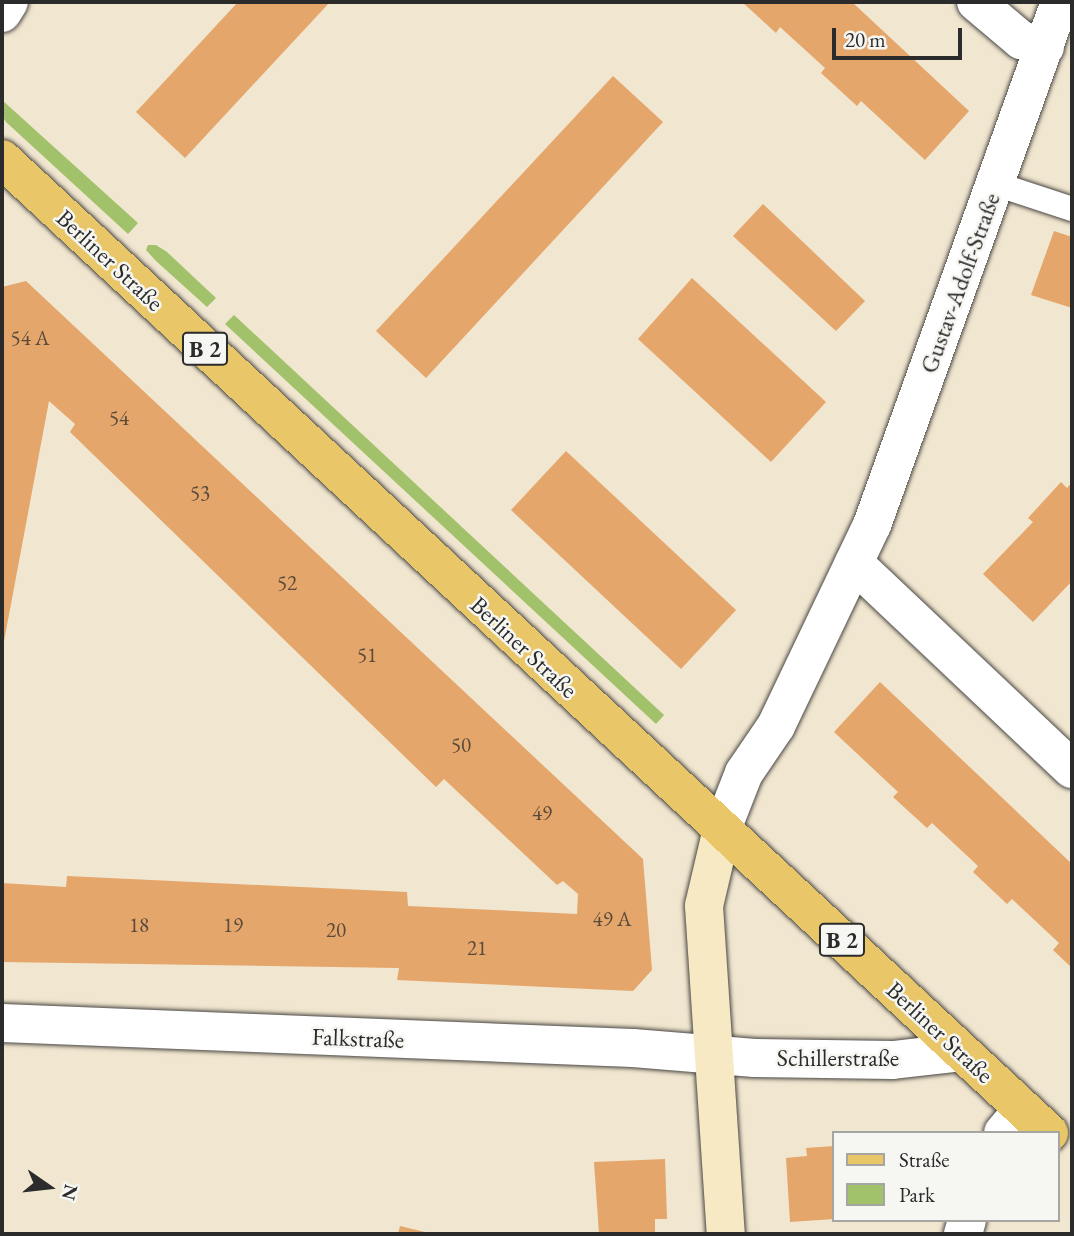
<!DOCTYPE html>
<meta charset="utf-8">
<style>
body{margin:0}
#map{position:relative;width:1074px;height:1236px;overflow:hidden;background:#f1e6cf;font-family:"EB Garamond",serif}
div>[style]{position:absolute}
.green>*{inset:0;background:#a1c16a}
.building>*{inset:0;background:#e4a66b}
.roads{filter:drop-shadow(0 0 2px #494744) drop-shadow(0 0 2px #494744)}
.lane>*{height:24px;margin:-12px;padding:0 12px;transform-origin:12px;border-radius:12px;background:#fff}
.street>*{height:38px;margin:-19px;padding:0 19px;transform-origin:19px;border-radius:19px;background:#fff}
.secondary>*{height:38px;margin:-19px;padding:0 19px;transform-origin:19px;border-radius:19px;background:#f6e9c3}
.primary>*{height:38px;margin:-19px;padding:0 19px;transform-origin:19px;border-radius:19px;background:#e9c769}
span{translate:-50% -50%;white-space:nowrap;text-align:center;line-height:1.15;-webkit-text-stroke:5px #f6f6f2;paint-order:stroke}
.number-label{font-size:21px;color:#594a3b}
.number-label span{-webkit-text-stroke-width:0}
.shield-label span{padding:2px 5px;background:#f6f6f2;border:2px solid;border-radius:5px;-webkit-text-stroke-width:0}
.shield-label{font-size:23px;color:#2b2b2b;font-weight:700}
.street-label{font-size:24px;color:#2b2b2b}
.frame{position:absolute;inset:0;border:4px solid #2b2b2b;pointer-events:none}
.legend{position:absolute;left:832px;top:1131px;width:228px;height:91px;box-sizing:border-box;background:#f6f6f2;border:2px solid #a5a5a2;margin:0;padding:9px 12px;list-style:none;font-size:21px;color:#2b2b2b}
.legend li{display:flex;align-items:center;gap:14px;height:35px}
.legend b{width:35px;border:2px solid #a5a5a2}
.north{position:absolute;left:14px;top:1152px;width:70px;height:70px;-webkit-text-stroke:5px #f6f6f2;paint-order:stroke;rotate:104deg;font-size:19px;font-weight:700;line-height:28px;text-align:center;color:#2b2b2b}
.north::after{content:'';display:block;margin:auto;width:24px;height:32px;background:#2b2b2b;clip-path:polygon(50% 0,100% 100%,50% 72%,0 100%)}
.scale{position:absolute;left:832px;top:28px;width:130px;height:32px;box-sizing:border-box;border:4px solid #2b2b2b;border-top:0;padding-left:9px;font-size:21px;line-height:24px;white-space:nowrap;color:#2b2b2b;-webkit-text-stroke:5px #f6f6f2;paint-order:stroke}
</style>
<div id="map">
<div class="green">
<i style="clip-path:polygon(2px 100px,138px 223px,128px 234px,6px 122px,2px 116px)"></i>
<i style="clip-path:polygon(148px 245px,156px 245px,167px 252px,216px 298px,207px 307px,156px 261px,146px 250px)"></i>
<i style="clip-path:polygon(234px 315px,664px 715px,656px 724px,225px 324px)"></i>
</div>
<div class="building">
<i style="clip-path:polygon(238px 2px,330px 2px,185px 158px,136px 112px)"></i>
<i style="clip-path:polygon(742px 2px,852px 2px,969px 111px,925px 160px,861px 101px,857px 106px,821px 73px,825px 68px,780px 27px,776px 33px)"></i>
<i style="clip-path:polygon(613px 76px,663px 122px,426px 378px,376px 331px)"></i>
<i style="clip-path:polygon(763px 204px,865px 301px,836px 331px,733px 236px)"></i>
<i style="clip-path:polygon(1054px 231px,1072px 237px,1072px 308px,1031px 295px)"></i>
<i style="clip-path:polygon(692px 278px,826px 402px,771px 462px,638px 339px)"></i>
<i style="clip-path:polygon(26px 281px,643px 859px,652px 970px,633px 991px,397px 980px,399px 968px,2px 962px,2px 883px,66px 887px,67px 876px,407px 892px,408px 906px,577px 914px,578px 894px,563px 881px,557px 885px,444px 779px,436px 787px,70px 432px,75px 424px,49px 401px,2px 652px,2px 287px)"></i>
<i style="clip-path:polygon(566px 451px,736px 610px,681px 669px,511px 510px)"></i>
<i style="clip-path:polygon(1061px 482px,1067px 488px,1072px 482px,1072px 581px,1033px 622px,983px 574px,1033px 522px,1028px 518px)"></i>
<i style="clip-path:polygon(880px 682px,1072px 864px,1072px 968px,1053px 950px,1059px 943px,1012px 899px,1007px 904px,973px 872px,978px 866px,932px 823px,927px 828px,893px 797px,898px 792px,834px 732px)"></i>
<i style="clip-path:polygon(834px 1146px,834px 1219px,790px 1222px,786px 1158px,807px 1156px,806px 1148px)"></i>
<i style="clip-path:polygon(665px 1159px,667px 1219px,655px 1219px,655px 1234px,599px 1234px,594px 1162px)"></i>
<i style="clip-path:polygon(400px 1226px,429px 1233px,429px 1234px,398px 1234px)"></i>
</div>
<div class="roads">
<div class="lane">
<i style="left:996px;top:184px;width:80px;rotate:18.2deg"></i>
</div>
<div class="street">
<i style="left:976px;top:2px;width:59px;rotate:40.2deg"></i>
<i style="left:1021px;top:40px;width:25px;rotate:16deg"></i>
<i style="left:2px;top:13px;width:13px;rotate:-58deg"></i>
<i style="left:854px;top:563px;width:300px;rotate:43.4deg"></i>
<i style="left:722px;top:829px;width:60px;rotate:-68.6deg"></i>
<i style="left:744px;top:773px;width:57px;rotate:-55.8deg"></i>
<i style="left:776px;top:726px;width:223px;rotate:-64.5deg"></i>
<i style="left:872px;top:525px;width:556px;rotate:-70.23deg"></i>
<i style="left:2px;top:1023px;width:631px;rotate:2.27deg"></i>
<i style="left:633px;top:1048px;width:122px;rotate:4.7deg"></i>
<i style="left:755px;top:1058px;width:138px;rotate:0.8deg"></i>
<i style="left:893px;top:1060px;width:69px;rotate:-6.6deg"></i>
<i style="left:1003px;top:1133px;width:31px;rotate:-50deg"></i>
<i style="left:963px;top:1234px;width:15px;rotate:-74deg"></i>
</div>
<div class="secondary">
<i style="left:722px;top:829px;width:79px;rotate:103.2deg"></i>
<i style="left:704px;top:906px;width:329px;rotate:86.2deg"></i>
</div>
<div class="primary">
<i style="left:2px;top:159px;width:1430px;rotate:42.93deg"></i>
</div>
</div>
<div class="number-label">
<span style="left:30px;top:338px">54 A</span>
<span style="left:119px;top:418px">54</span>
<span style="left:200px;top:493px">53</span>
<span style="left:287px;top:583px">52</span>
<span style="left:367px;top:655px">51</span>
<span style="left:461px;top:745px">50</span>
<span style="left:542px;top:813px">49</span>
<span style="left:612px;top:919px">49 A</span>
<span style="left:139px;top:925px">18</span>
<span style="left:233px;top:925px">19</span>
<span style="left:336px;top:930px">20</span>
<span style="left:477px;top:948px">21</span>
</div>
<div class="shield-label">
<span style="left:205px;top:349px">B 2</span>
<span style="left:842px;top:940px">B 2</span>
</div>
<div class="street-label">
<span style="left:110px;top:260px;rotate:43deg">Berliner Straße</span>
<span style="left:960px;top:283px;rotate:-70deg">Gustav-Adolf-Straße</span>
<span style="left:524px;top:647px;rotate:43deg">Berliner Straße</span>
<span style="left:940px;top:1032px;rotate:43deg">Berliner Straße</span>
<span style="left:358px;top:1038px;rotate:2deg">Falkstraße</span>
<span style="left:838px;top:1058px">Schillerstraße</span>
</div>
<div class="frame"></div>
<ul class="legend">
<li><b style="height:9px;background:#e9c769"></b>Straße</li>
<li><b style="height:19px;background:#a1c16a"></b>Park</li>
</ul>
<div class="north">N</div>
<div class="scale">20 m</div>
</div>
